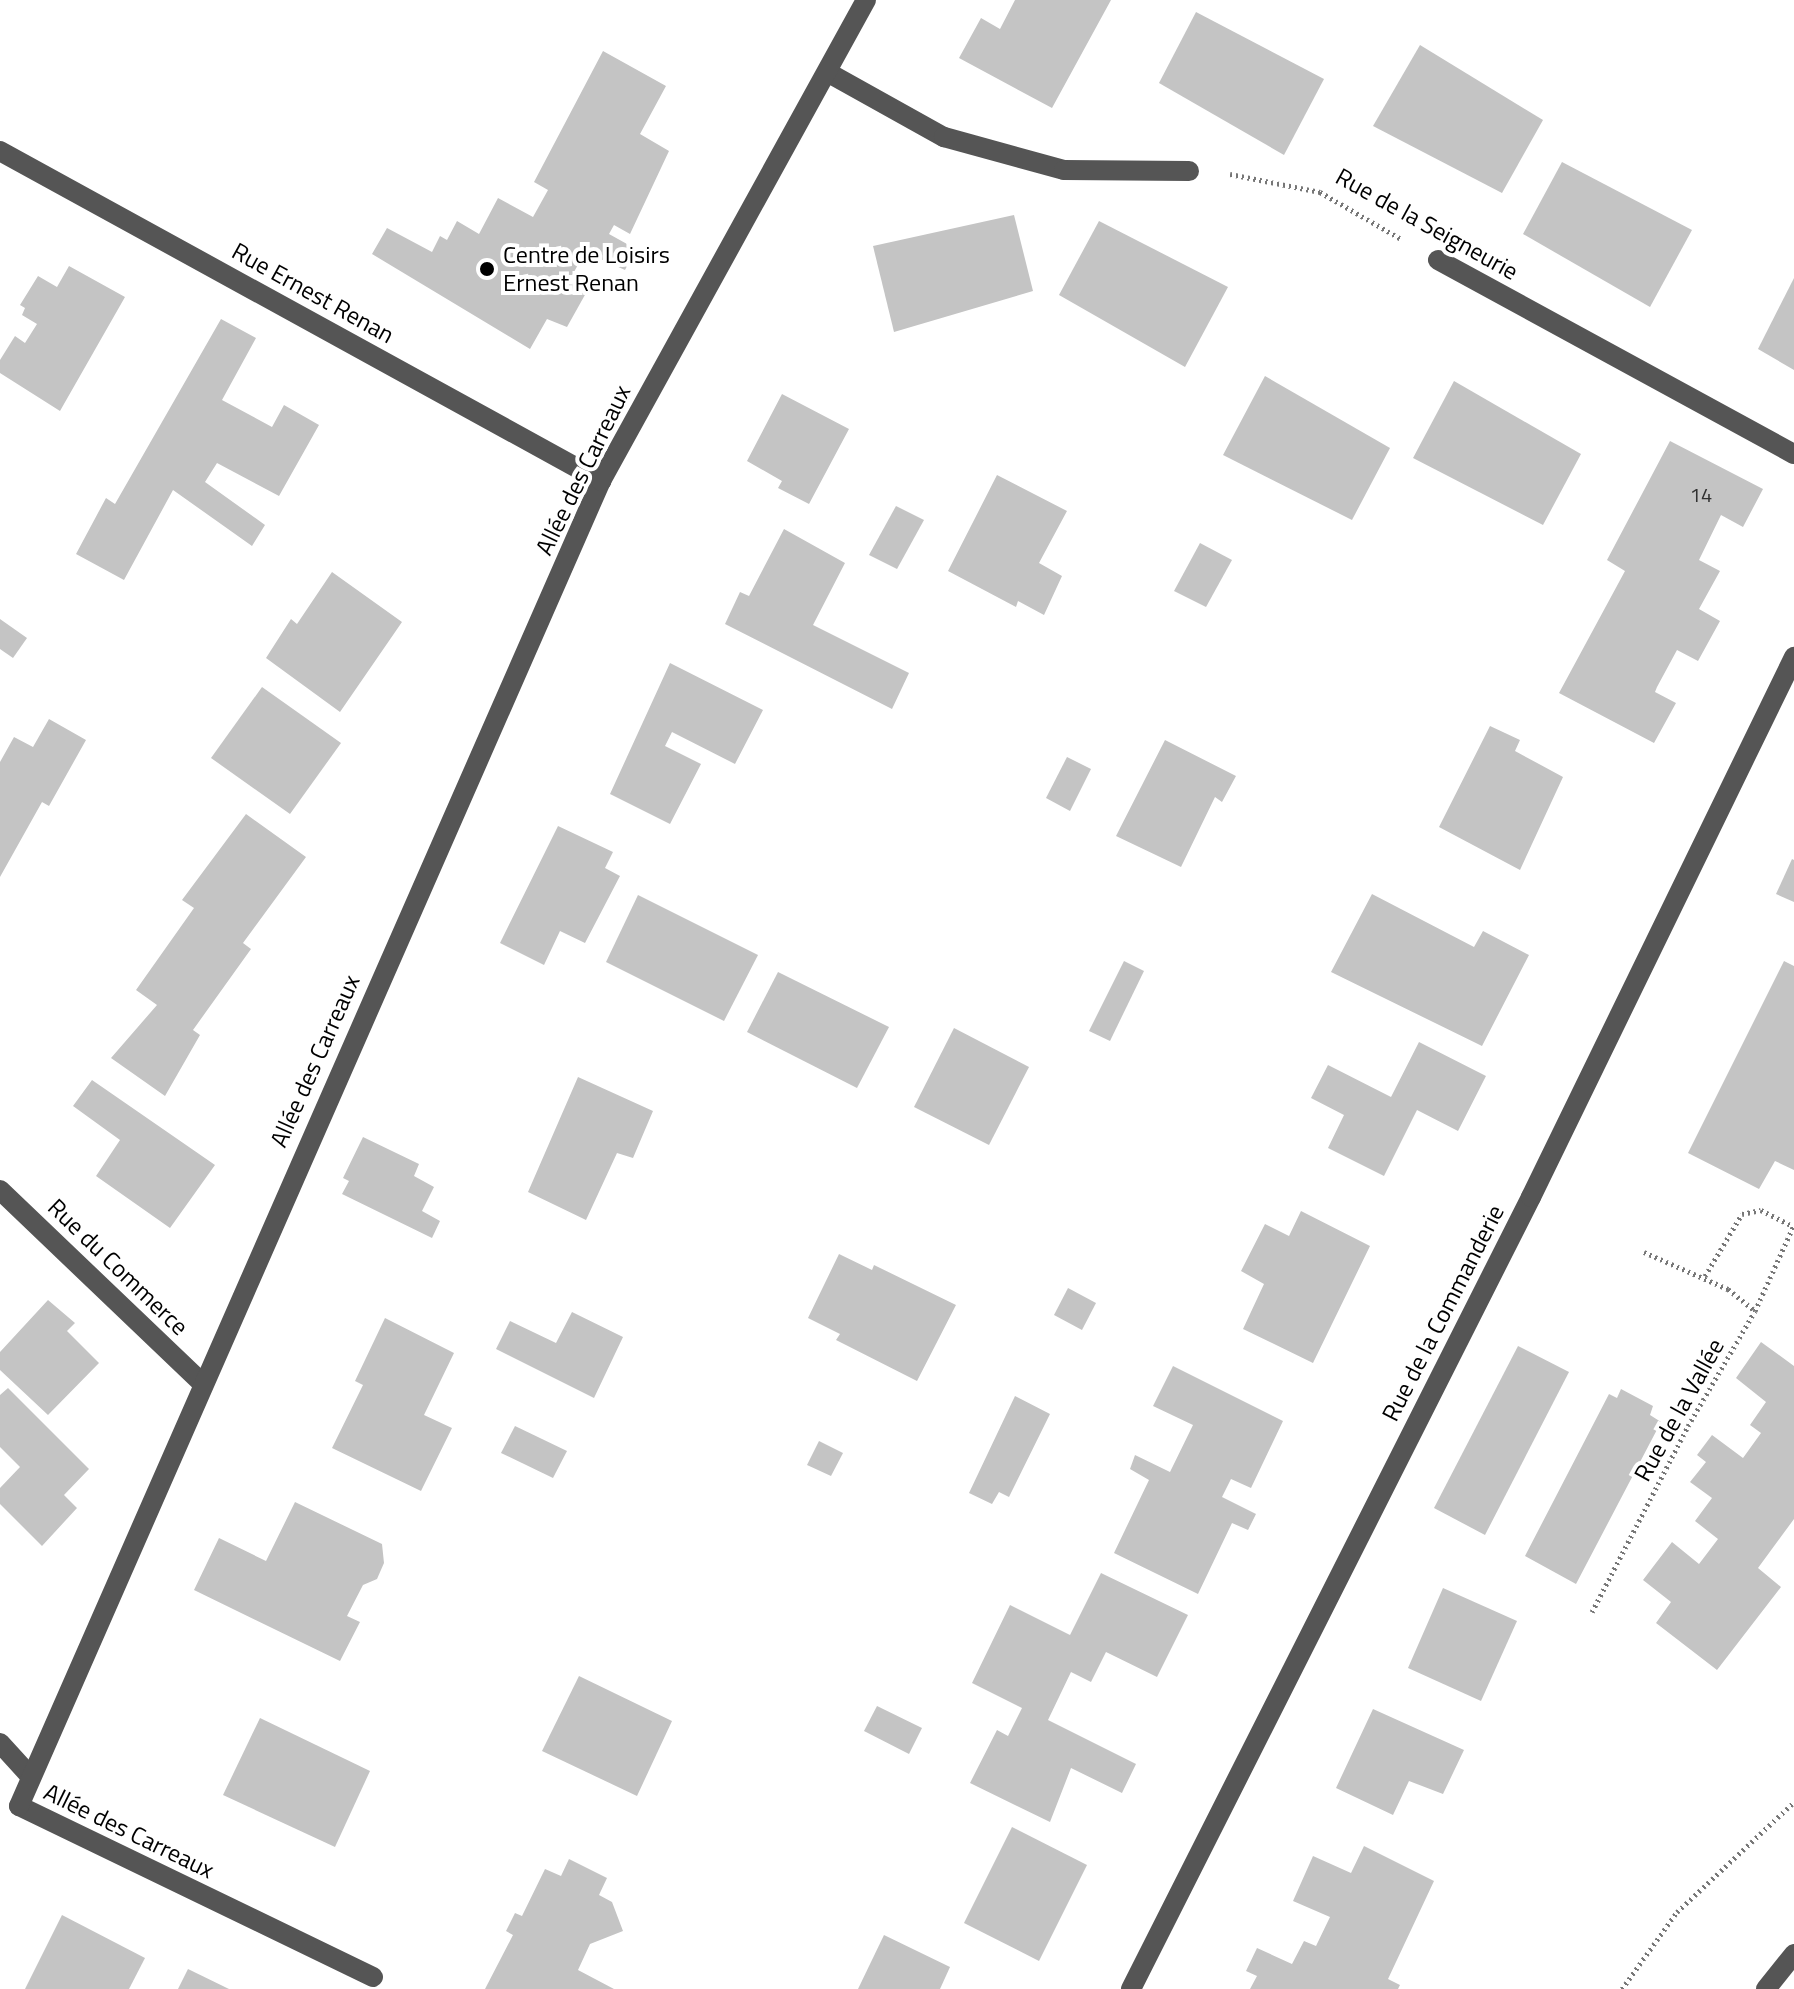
<!DOCTYPE html>
<meta charset="utf-8">
<style>
body{margin:0}
#map{position:relative;width:1794px;height:1989px;overflow:hidden;background:#fff;font-family:"Titillium Web",sans-serif}
div>[style]{position:absolute}
.building>*{inset:0;background:#c4c4c4}
.path>*{height:5px;margin-top:-2.5px;transform-origin:0;background:repeating-linear-gradient(90deg,#777 0 2px,transparent 0 6px)}
.minor>*{height:20px;margin:-10px;padding:0 10px;transform-origin:10px;border-radius:10px;background:#555}
.dots>*{width:22px;height:22px;translate:-50% -50%;box-sizing:border-box;border:4px solid #fff;border-radius:50%}
span{translate:-50% -50%;white-space:nowrap;text-align:center;line-height:1.15;-webkit-text-stroke:8px #fff;paint-order:stroke}
.number-label{font-size:20px;color:#313131}
.number-label span{-webkit-text-stroke-width:0}
.street-label{font-size:24px;color:#000}
.poi-label{font-size:24px;color:#000}
.left{translate:0 -50%;text-align:left}
</style>
<div id="map">
<div class="building">
<i style="clip-path:polygon(1015px 0,1111px 0,1052px 108px,959px 58px,981px 18px,1000px 29px)"></i>
<i style="clip-path:polygon(1196px 12px,1324px 79px,1284px 155px,1159px 83px)"></i>
<i style="clip-path:polygon(1420px 45px,1543px 120px,1502px 193px,1373px 126px)"></i>
<i style="clip-path:polygon(603px 51px,666px 86px,640px 134px,669px 151px,630px 234px,614px 225px,609px 234px,636px 249px,625px 270px,585px 252px,569px 281px,586px 293px,567px 327px,547px 319px,530px 349px,372px 254px,387px 228px,432px 252px,440px 236px,447px 240px,457px 221px,479px 234px,498px 198px,533px 217px,548px 190px,534px 182px)"></i>
<i style="clip-path:polygon(1562px 162px,1692px 230px,1650px 307px,1523px 234px)"></i>
<i style="clip-path:polygon(1014px 215px,1033px 291px,894px 332px,873px 246px)"></i>
<i style="clip-path:polygon(1099px 221px,1228px 287px,1185px 367px,1059px 295px)"></i>
<i style="clip-path:polygon(69px 266px,125px 297px,60px 411px,0 373px,0 360px,15px 336px,25px 343px,37px 324px,22px 315px,25px 308px,20px 305px,38px 276px,57px 287px)"></i>
<i style="clip-path:polygon(1794px 278px,1794px 370px,1758px 349px)"></i>
<i style="clip-path:polygon(221px 319px,256px 338px,222px 400px,272px 427px,284px 405px,319px 425px,279px 496px,217px 463px,205px 482px,265px 525px,252px 546px,173px 490px,124px 580px,76px 554px,106px 498px,115px 504px)"></i>
<i style="clip-path:polygon(1265px 376px,1390px 448px,1352px 520px,1223px 455px)"></i>
<i style="clip-path:polygon(1454px 381px,1581px 454px,1543px 525px,1413px 458px)"></i>
<i style="clip-path:polygon(782px 394px,849px 429px,809px 504px,778px 488px,782px 481px,747px 461px)"></i>
<i style="clip-path:polygon(1670px 441px,1763px 489px,1743px 527px,1721px 515px,1699px 560px,1720px 571px,1699px 609px,1720px 621px,1698px 661px,1677px 650px,1657px 687px,1655px 692px,1676px 703px,1654px 743px,1559px 693px,1625px 571px,1607px 560px)"></i>
<i style="clip-path:polygon(997px 475px,1067px 511px,1039px 563px,1062px 576px,1044px 615px,1018px 601px,1016px 607px,948px 571px)"></i>
<i style="clip-path:polygon(896px 506px,924px 520px,897px 569px,869px 555px)"></i>
<i style="clip-path:polygon(784px 529px,845px 563px,813px 625px,909px 673px,892px 709px,725px 624px,740px 592px,749px 596px)"></i>
<i style="clip-path:polygon(1200px 543px,1232px 560px,1206px 607px,1174px 591px)"></i>
<i style="clip-path:polygon(332px 572px,402px 622px,340px 712px,266px 658px,291px 619px,297px 624px)"></i>
<i style="clip-path:polygon(0 619px,27px 638px,13px 658px,0 649px)"></i>
<i style="clip-path:polygon(670px 663px,763px 710px,735px 764px,672px 732px,665px 746px,701px 764px,670px 824px,610px 794px)"></i>
<i style="clip-path:polygon(262px 687px,341px 743px,290px 814px,211px 758px)"></i>
<i style="clip-path:polygon(49px 719px,86px 740px,49px 806px,42px 802px,0 877px,0 762px,14px 737px,33px 747px)"></i>
<i style="clip-path:polygon(1490px 726px,1520px 740px,1515px 751px,1563px 777px,1520px 870px,1439px 827px)"></i>
<i style="clip-path:polygon(1165px 740px,1236px 776px,1222px 802px,1215px 797px,1181px 867px,1116px 836px)"></i>
<i style="clip-path:polygon(1067px 757px,1091px 769px,1070px 811px,1046px 798px)"></i>
<i style="clip-path:polygon(246px 814px,306px 857px,243px 943px,251px 949px,193px 1030px,200px 1035px,165px 1096px,111px 1058px,157px 1005px,136px 990px,194px 908px,182px 900px)"></i>
<i style="clip-path:polygon(558px 826px,613px 852px,605px 868px,620px 876px,585px 943px,560px 931px,544px 965px,500px 943px)"></i>
<i style="clip-path:polygon(1792px 859px,1794px 860px,1794px 902px,1776px 894px)"></i>
<i style="clip-path:polygon(1372px 894px,1474px 947px,1483px 931px,1529px 955px,1482px 1046px,1331px 972px)"></i>
<i style="clip-path:polygon(638px 895px,758px 955px,724px 1021px,606px 962px)"></i>
<i style="clip-path:polygon(1124px 961px,1144px 971px,1110px 1041px,1089px 1031px)"></i>
<i style="clip-path:polygon(1784px 961px,1794px 966px,1794px 1170px,1775px 1161px,1759px 1189px,1688px 1153px)"></i>
<i style="clip-path:polygon(778px 972px,889px 1027px,857px 1088px,747px 1032px)"></i>
<i style="clip-path:polygon(954px 1028px,1029px 1067px,989px 1145px,914px 1107px)"></i>
<i style="clip-path:polygon(1419px 1042px,1486px 1076px,1458px 1131px,1417px 1110px,1384px 1176px,1328px 1148px,1344px 1115px,1311px 1098px,1328px 1065px,1391px 1097px)"></i>
<i style="clip-path:polygon(578px 1077px,653px 1111px,633px 1158px,617px 1153px,586px 1220px,528px 1192px)"></i>
<i style="clip-path:polygon(92px 1080px,215px 1165px,170px 1228px,96px 1176px,120px 1140px,73px 1106px)"></i>
<i style="clip-path:polygon(363px 1137px,419px 1164px,414px 1176px,434px 1187px,422px 1211px,440px 1221px,432px 1238px,342px 1194px,349px 1181px,343px 1178px)"></i>
<i style="clip-path:polygon(1301px 1211px,1370px 1246px,1313px 1363px,1243px 1329px,1264px 1284px,1241px 1271px,1265px 1224px,1289px 1236px)"></i>
<i style="clip-path:polygon(839px 1254px,872px 1270px,874px 1265px,956px 1305px,917px 1381px,836px 1340px,840px 1334px,808px 1318px)"></i>
<i style="clip-path:polygon(1068px 1288px,1096px 1303px,1082px 1330px,1054px 1315px)"></i>
<i style="clip-path:polygon(48px 1300px,75px 1323px,67px 1331px,99px 1363px,48px 1415px,0 1370px,0 1352px)"></i>
<i style="clip-path:polygon(572px 1312px,623px 1337px,594px 1398px,496px 1349px,510px 1321px,556px 1343px)"></i>
<i style="clip-path:polygon(385px 1318px,454px 1353px,424px 1415px,452px 1428px,421px 1491px,332px 1448px,363px 1385px,355px 1381px)"></i>
<i style="clip-path:polygon(1761px 1342px,1794px 1366px,1794px 1519px,1758px 1568px,1781px 1587px,1717px 1670px,1656px 1623px,1671px 1602px,1643px 1580px,1672px 1542px,1699px 1564px,1718px 1539px,1695px 1521px,1712px 1498px,1690px 1482px,1706px 1462px,1697px 1455px,1712px 1435px,1743px 1458px,1761px 1433px,1750px 1425px,1766px 1402px,1736px 1378px)"></i>
<i style="clip-path:polygon(1518px 1346px,1569px 1372px,1485px 1535px,1434px 1508px)"></i>
<i style="clip-path:polygon(1173px 1366px,1283px 1421px,1251px 1488px,1231px 1479px,1222px 1497px,1256px 1514px,1248px 1530px,1232px 1523px,1198px 1594px,1114px 1553px,1149px 1480px,1130px 1469px,1135px 1455px,1170px 1472px,1193px 1425px,1153px 1406px)"></i>
<i style="clip-path:polygon(8px 1388px,89px 1469px,64px 1495px,77px 1508px,42px 1546px,0 1504px,0 1488px,20px 1467px,0 1447px,0 1395px)"></i>
<i style="clip-path:polygon(1621px 1389px,1653px 1406px,1650px 1415px,1661px 1422px,1576px 1584px,1525px 1556px,1609px 1394px,1617px 1398px)"></i>
<i style="clip-path:polygon(1015px 1396px,1050px 1414px,1009px 1497px,999px 1492px,992px 1504px,969px 1493px)"></i>
<i style="clip-path:polygon(515px 1426px,567px 1451px,553px 1478px,501px 1453px)"></i>
<i style="clip-path:polygon(819px 1441px,843px 1453px,831px 1476px,807px 1465px)"></i>
<i style="clip-path:polygon(295px 1502px,382px 1544px,384px 1563px,377px 1579px,363px 1585px,347px 1616px,360px 1622px,340px 1661px,194px 1590px,219px 1538px,266px 1561px)"></i>
<i style="clip-path:polygon(1101px 1573px,1188px 1615px,1157px 1677px,1106px 1652px,1091px 1682px,1071px 1672px,1048px 1720px,1136px 1764px,1122px 1793px,1071px 1768px,1050px 1822px,970px 1783px,997px 1730px,1008px 1736px,1022px 1708px,972px 1683px,1010px 1605px,1070px 1635px)"></i>
<i style="clip-path:polygon(1443px 1588px,1517px 1621px,1481px 1701px,1408px 1668px)"></i>
<i style="clip-path:polygon(579px 1676px,672px 1721px,637px 1796px,542px 1751px)"></i>
<i style="clip-path:polygon(877px 1706px,922px 1728px,909px 1754px,864px 1731px)"></i>
<i style="clip-path:polygon(1373px 1709px,1464px 1750px,1443px 1794px,1409px 1781px,1393px 1815px,1336px 1788px)"></i>
<i style="clip-path:polygon(260px 1718px,370px 1771px,335px 1847px,223px 1795px)"></i>
<i style="clip-path:polygon(1012px 1827px,1087px 1865px,1039px 1961px,964px 1923px)"></i>
<i style="clip-path:polygon(1364px 1846px,1434px 1881px,1388px 1979px,1400px 1985px,1398px 1989px,1250px 1989px,1257px 1976px,1246px 1971px,1257px 1948px,1292px 1964px,1304px 1941px,1316px 1946px,1330px 1917px,1293px 1901px,1313px 1856px,1351px 1873px)"></i>
<i style="clip-path:polygon(569px 1859px,607px 1878px,599px 1895px,612px 1902px,623px 1931px,590px 1944px,578px 1970px,614px 1989px,485px 1989px,513px 1935px,506px 1931px,515px 1913px,522px 1916px,545px 1869px,561px 1876px)"></i>
<i style="clip-path:polygon(62px 1915px,145px 1958px,129px 1989px,25px 1989px)"></i>
<i style="clip-path:polygon(884px 1935px,950px 1967px,940px 1989px,858px 1989px)"></i>
<i style="clip-path:polygon(188px 1969px,229px 1989px,178px 1989px)"></i>
</div>
<div class="path">
<i style="left:1230px;top:174px;width:92px;rotate:11.3deg"></i>
<i style="left:1320px;top:192px;width:94px;rotate:30.1deg"></i>
<i style="left:1644px;top:1252px;width:92px;rotate:23.8deg"></i>
<i style="left:1728px;top:1289px;width:35px;rotate:39deg"></i>
<i style="left:1705px;top:1276px;width:72px;rotate:-59.2deg"></i>
<i style="left:1742px;top:1214px;width:19px;rotate:-12deg"></i>
<i style="left:1761px;top:1210px;width:35px;rotate:27deg"></i>
<i style="left:1592px;top:1612px;width:209px;rotate:-62.7deg"></i>
<i style="left:1688px;top:1426px;width:133px;rotate:-59.8deg"></i>
<i style="left:1755px;top:1311px;width:94px;rotate:-65.6deg"></i>
<i style="left:1622px;top:1989px;width:95px;rotate:-54.5deg"></i>
<i style="left:1677px;top:1912px;width:161px;rotate:-43.2deg"></i>
</div>
<div class="minor">
<i style="left:827px;top:72px;width:134px;rotate:29.1deg"></i>
<i style="left:944px;top:137px;width:124px;rotate:15.4deg"></i>
<i style="left:1064px;top:170px;width:125px;rotate:0.5deg"></i>
<i style="left:0;top:151px;width:686px;rotate:28.77deg"></i>
<i style="left:1438px;top:260px;width:405px;rotate:28.6deg"></i>
<i style="left:0;top:1190px;width:278px;rotate:43.7deg"></i>
<i style="left:0;top:1743px;width:46px;rotate:47.6deg"></i>
<i style="left:373px;top:1977px;width:393px;rotate:-154.2deg"></i>
<i style="left:19px;top:1806px;width:1447px;rotate:-66.29deg"></i>
<i style="left:601px;top:481px;width:549px;rotate:-61.15deg"></i>
<i style="left:1131px;top:1989px;width:887px;rotate:-63.2deg"></i>
<i style="left:1531px;top:1197px;width:601px;rotate:-64.03deg"></i>
<i style="left:1766px;top:1989px;width:45px;rotate:-51.3deg"></i>
</div>
<div class="dots">
<i style="left:487px;top:269px;background:#000"></i>
</div>
<div class="number-label">
<span style="left:1701px;top:494px">14</span>
</div>
<div class="street-label">
<span style="left:1427px;top:224px;rotate:29deg">Rue de la Seigneurie</span>
<span style="left:313px;top:293px;rotate:29deg">Rue Ernest Renan</span>
<span style="left:583px;top:470px;rotate:-64deg">Allée des Carreaux</span>
<span style="left:315px;top:1061px;rotate:-66deg">Allée des Carreaux</span>
<span style="left:118px;top:1267px;rotate:44deg">Rue du Commerce</span>
<span style="left:1443px;top:1313px;rotate:-63deg">Rue de la Commanderie</span>
<span style="left:1679px;top:1410px;rotate:-61deg">Rue de la Vallée</span>
<span style="left:129px;top:1831px;rotate:26deg">Allée des Carreaux</span>
</div>
<div class="poi-label">
<span class="left" style="left:503px;top:269px">Centre de Loisirs<br>Ernest Renan</span>
</div>
</div>
